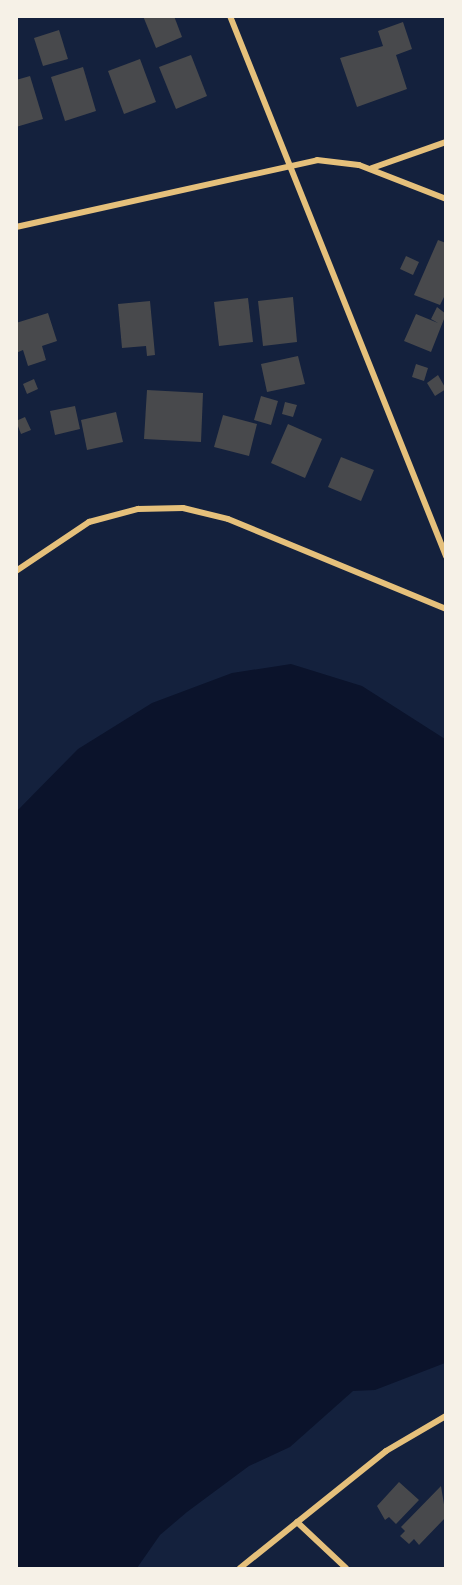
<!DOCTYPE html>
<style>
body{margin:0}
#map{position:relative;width:462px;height:1585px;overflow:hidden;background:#14213d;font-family:"DejaVu Sans",sans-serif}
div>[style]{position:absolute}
.water>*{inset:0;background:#0b132b}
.building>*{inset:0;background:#48494c}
.minor>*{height:6px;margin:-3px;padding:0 3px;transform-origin:3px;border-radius:3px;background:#e5c07b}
span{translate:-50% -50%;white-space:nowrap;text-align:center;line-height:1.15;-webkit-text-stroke:6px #f6f1e7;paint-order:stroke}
.frame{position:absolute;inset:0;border:18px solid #f6f1e7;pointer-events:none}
</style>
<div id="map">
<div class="water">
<i style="clip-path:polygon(291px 664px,362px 686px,445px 739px,445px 1363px,375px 1390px,353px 1391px,290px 1447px,249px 1466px,187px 1512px,160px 1535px,137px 1568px,17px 1568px,17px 811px,78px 749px,152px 703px,232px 673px)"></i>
</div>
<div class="building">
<i style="clip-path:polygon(143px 16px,174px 16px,182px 37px,156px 48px)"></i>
<i style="clip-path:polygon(403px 22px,412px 49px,396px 55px,407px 89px,357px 107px,340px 58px,383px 46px,378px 31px)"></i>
<i style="clip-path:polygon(59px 30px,68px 59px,43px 66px,34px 38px)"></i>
<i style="clip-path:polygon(191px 55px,207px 96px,176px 109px,159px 67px)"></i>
<i style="clip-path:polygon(140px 59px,156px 102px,124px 114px,108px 71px)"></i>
<i style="clip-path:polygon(83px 67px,96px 111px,65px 121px,51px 77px)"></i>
<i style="clip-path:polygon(30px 76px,43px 119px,16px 127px,16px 80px)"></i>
<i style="clip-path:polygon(438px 240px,446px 243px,446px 293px,440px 305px,414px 295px)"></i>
<i style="clip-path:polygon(406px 256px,419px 262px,413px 275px,400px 269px)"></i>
<i style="clip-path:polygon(293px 297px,297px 342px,263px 346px,258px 301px)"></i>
<i style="clip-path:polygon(248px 298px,253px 342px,219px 346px,214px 302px)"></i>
<i style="clip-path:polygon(150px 301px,155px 355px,147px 356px,146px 346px,122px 348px,118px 304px)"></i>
<i style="clip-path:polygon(437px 307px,446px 314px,431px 352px,404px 341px,416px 314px,438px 323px,431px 319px)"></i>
<i style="clip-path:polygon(48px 313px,57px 341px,42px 346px,46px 360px,28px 366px,23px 350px,16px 353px,16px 323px)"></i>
<i style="clip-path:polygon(298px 356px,305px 384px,267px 392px,261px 364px)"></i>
<i style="clip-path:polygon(416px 364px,428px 368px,424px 381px,412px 377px)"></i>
<i style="clip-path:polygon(438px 375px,446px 389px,435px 396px,427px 383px)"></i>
<i style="clip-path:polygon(34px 379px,38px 389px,27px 394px,23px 384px)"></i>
<i style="clip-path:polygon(147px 390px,203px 393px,201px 442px,144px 439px)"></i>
<i style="clip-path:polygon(261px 396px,278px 401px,271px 425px,254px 420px)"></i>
<i style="clip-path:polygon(285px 402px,297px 405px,293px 417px,282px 414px)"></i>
<i style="clip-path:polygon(75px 406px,80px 429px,55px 435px,50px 411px)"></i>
<i style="clip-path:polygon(116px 412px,123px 442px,87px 450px,81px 420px)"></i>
<i style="clip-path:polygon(223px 415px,257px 424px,249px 456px,214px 447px)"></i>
<i style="clip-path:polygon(25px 417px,31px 430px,21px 434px,16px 421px)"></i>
<i style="clip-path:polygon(288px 424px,322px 439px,305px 478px,271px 463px)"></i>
<i style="clip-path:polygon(341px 457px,374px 470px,361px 501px,328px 487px)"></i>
<i style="clip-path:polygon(399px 1482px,419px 1500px,396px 1524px,389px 1517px,385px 1520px,377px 1506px)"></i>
<i style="clip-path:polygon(441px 1486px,446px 1517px,419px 1545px,414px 1539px,409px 1544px,400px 1536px,405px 1531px,401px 1527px)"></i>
</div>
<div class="minor">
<i style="left:230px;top:16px;width:582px;rotate:68.2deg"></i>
<i style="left:372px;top:168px;width:78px;rotate:-19.4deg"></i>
<i style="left:16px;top:227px;width:308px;rotate:-12.5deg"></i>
<i style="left:317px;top:160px;width:42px;rotate:6.8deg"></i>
<i style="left:359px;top:165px;width:93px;rotate:21.3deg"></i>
<i style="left:16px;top:571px;width:88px;rotate:-33.9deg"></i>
<i style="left:89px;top:522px;width:51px;rotate:-14.9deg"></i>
<i style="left:138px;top:509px;width:45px;rotate:-1.3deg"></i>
<i style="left:183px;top:508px;width:46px;rotate:13.7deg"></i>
<i style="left:228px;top:519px;width:236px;rotate:22.4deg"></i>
<i style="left:297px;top:1522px;width:67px;rotate:43.2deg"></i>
<i style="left:240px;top:1568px;width:187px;rotate:-38.7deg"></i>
<i style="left:386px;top:1451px;width:69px;rotate:-30.3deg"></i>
</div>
<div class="frame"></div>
</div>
